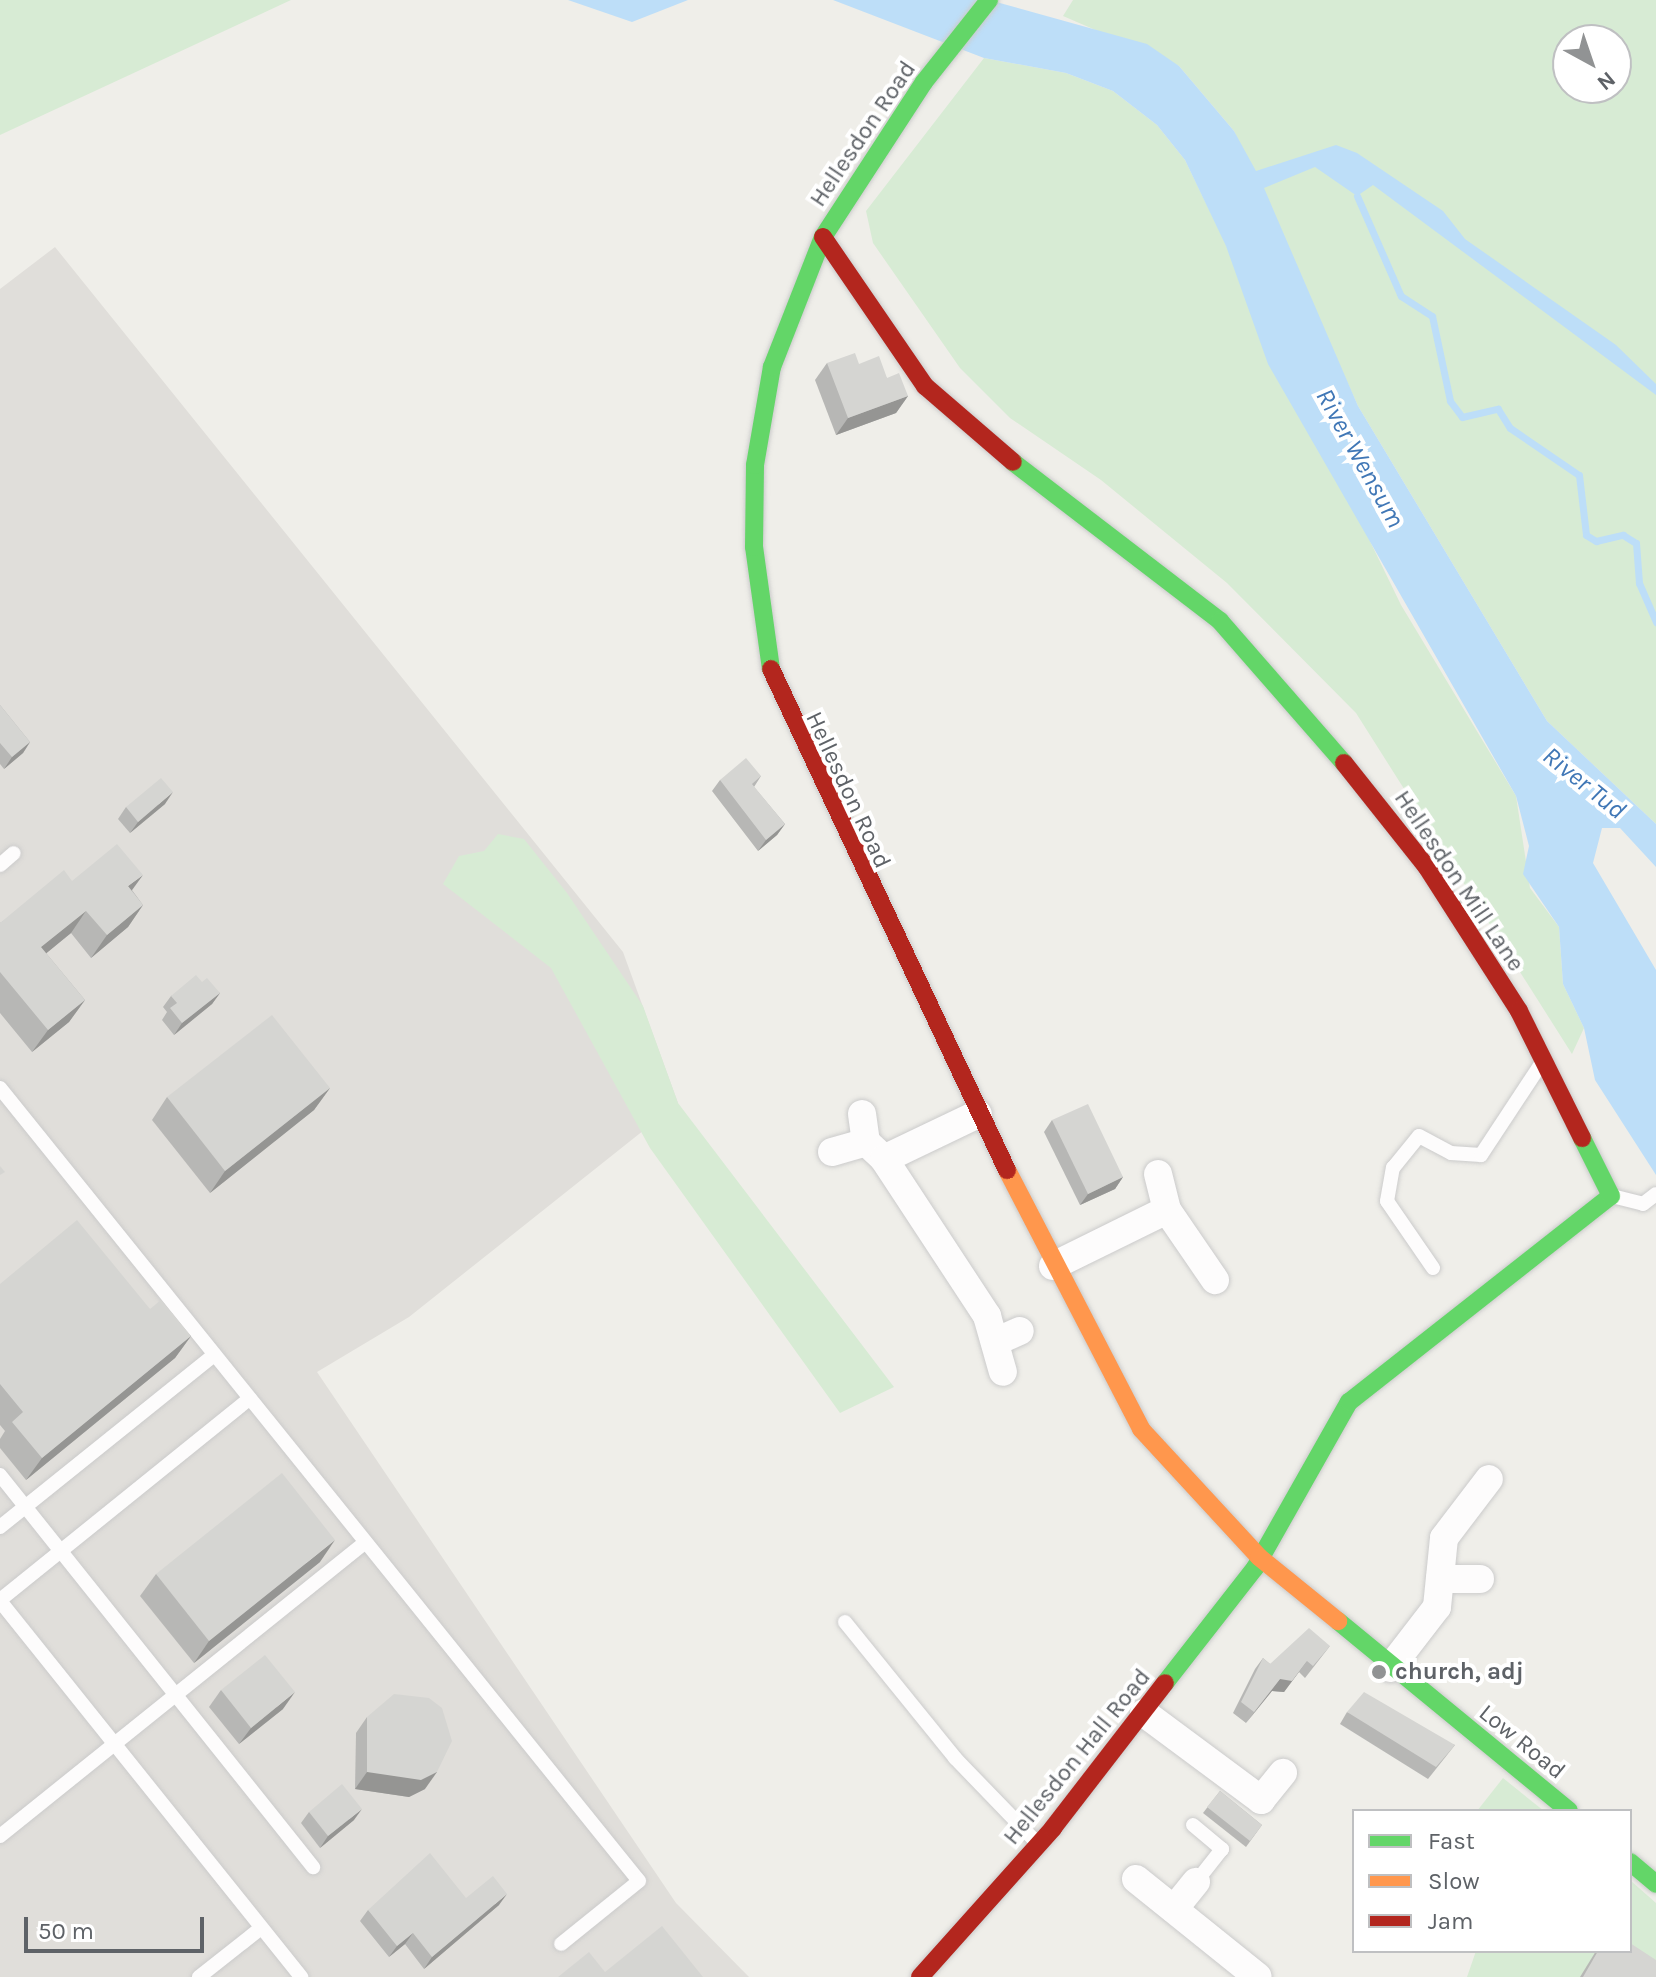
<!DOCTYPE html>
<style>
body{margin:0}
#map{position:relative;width:1656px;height:1977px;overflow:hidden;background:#efeee9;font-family:Karla,sans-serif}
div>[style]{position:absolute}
.industrial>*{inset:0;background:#e0deda}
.green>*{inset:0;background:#d7ebd4}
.water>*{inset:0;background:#bddef8}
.stream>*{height:7px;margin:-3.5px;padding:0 3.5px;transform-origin:3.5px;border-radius:3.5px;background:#bddef8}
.roads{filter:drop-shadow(0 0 2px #cbcbcb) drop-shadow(0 0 2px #cbcbcb)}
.lane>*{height:14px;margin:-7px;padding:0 7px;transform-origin:7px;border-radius:7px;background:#fdfcfc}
.street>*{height:28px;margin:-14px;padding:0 14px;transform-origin:14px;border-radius:14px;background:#fdfcfc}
.fast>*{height:18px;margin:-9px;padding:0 9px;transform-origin:9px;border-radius:9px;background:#63d668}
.slow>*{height:18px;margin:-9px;padding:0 9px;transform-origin:9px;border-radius:9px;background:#ff974d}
.jam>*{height:18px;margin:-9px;padding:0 9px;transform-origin:9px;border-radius:9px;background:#b3261e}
.wall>*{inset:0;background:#b7b7b5}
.shaded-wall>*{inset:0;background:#959593}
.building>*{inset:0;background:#d5d5d2}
.dots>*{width:22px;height:22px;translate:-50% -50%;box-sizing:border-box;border:4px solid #fff;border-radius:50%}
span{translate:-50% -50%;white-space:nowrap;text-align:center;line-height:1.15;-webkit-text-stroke:8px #fff;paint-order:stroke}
.street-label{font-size:24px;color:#5e6267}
.poi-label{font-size:24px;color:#5e6267;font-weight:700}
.left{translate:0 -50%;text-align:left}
.water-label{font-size:26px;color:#4077b6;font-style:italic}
.legend{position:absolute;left:1352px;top:1809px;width:280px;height:144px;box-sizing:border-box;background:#fff;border:2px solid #bfc0c2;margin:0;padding:10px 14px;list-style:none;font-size:24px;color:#5e6267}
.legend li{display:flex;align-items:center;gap:16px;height:40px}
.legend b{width:40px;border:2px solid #bfc0c2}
.north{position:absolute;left:1552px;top:24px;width:80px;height:80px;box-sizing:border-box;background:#fff;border:2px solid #bfc0c2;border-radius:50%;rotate:140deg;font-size:22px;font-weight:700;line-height:32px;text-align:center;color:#5e6267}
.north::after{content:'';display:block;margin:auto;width:28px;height:36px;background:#919394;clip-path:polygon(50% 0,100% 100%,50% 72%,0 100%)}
.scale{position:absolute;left:24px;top:1917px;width:180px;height:36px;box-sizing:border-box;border:4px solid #5e6267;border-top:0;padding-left:10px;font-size:24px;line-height:28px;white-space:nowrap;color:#5e6267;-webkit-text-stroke:6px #fff;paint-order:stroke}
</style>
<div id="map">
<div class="industrial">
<i style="clip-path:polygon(55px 247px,623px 952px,678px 1103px,409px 1317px,317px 1372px,676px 1903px,749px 1977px,0 1977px,0 289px)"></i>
</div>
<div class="green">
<i style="clip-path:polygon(0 0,291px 0,0 135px)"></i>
<i style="clip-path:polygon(evenodd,1073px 0,1656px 0,1656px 824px,1547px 721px,1358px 406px,1234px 131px,1179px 66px,1063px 16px,1073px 0,1568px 40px,1616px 40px,1616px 88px,1568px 88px,1568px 40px)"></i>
<i style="clip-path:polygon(984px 58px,1066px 73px,1113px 91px,1157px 125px,1185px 160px,1401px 605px,1516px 796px,1530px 888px,1559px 927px,1563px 984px,1584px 1028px,1572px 1054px,1356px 713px,1227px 583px,1101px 480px,1010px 418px,960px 368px,873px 243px,866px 211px)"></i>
<i style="clip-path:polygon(498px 834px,524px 839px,567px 893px,643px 1006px,678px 1103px,894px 1387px,840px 1413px,650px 1148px,551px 968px,443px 884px,459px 856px,484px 851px)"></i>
<i style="clip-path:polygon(1503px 1778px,1544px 1811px,1477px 1811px)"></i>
<i style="clip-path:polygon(1630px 1880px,1656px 1903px,1656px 1977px,1467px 1977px,1476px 1951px,1630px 1951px)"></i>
</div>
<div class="water">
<i style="clip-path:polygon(568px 0,688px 0,632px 22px)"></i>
<i style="clip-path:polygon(833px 0,989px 0,1147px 44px,1179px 66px,1234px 131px,1256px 171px,1336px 145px,1357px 153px,1443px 211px,1465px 239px,1616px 345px,1656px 384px,1656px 395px,1373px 185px,1357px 196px,1315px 167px,1264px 188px,1358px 406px,1547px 721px,1656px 824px,1656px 867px,1620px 828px,1602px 828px,1593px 863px,1656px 970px,1656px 1175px,1595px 1080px,1584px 1028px,1563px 984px,1559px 927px,1523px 874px,1529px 846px,1516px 796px,1268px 364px,1226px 246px,1185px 160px,1157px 125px,1113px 91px,1066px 73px,984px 58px)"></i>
</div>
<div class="stream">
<i style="left:1357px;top:196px;width:109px;rotate:66.3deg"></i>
<i style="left:1401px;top:296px;width:37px;rotate:33deg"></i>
<i style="left:1432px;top:316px;width:87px;rotate:78deg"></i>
<i style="left:1450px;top:401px;width:20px;rotate:53deg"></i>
<i style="left:1462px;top:417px;width:37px;rotate:-13deg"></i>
<i style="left:1498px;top:409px;width:22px;rotate:58deg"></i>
<i style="left:1510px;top:428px;width:83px;rotate:34.3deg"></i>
<i style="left:1579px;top:475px;width:60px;rotate:83.3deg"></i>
<i style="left:1586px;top:535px;width:12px;rotate:31deg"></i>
<i style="left:1596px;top:541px;width:28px;rotate:-13deg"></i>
<i style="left:1623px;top:535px;width:15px;rotate:32deg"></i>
<i style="left:1636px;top:543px;width:40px;rotate:85.7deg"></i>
<i style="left:1639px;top:583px;width:43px;rotate:66.4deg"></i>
</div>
<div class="roads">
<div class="lane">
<i style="left:0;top:865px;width:18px;rotate:-41deg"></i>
<i style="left:0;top:1088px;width:1018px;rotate:51.14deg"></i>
<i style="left:639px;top:1881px;width:100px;rotate:141.1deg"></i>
<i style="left:1612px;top:1196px;width:32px;rotate:14deg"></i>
<i style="left:1643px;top:1204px;width:16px;rotate:-38deg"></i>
<i style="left:1433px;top:1268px;width:81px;rotate:-124.5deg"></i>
<i style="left:1387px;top:1201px;width:34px;rotate:-80deg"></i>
<i style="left:1393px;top:1168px;width:41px;rotate:-50.9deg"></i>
<i style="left:1419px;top:1136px;width:36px;rotate:28deg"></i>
<i style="left:1451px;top:1153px;width:30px;rotate:4deg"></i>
<i style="left:1481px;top:1155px;width:109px;rotate:-56.6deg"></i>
<i style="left:0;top:1475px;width:502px;rotate:51.39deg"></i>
<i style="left:0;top:1527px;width:275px;rotate:-38.8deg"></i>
<i style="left:0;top:1600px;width:321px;rotate:-38.9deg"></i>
<i style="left:0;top:1601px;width:482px;rotate:51.3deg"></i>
<i style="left:845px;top:1622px;width:175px;rotate:51deg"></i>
<i style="left:955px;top:1758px;width:117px;rotate:46deg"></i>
<i style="left:1193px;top:1825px;width:38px;rotate:40deg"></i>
<i style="left:1222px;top:1849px;width:42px;rotate:128.2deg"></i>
<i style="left:0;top:1836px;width:469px;rotate:-38.8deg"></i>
<i style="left:199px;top:1977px;width:79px;rotate:-38.3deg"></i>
</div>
<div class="street">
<i style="left:862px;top:1114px;width:28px;rotate:82deg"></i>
<i style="left:832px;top:1152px;width:35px;rotate:-16deg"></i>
<i style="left:866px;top:1142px;width:25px;rotate:43deg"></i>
<i style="left:884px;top:1159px;width:188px;rotate:56.7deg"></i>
<i style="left:987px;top:1316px;width:58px;rotate:74.1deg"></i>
<i style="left:884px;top:1159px;width:104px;rotate:-25.6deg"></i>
<i style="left:1167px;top:1210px;width:85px;rotate:55.6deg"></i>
<i style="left:1053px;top:1266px;width:127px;rotate:-26.2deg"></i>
<i style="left:1167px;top:1210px;width:37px;rotate:-104deg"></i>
<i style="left:995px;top:1342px;width:27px;rotate:-24deg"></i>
<i style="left:1440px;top:1579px;width:40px"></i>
<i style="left:1390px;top:1668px;width:77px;rotate:-52.4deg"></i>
<i style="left:1437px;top:1607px;width:69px;rotate:-84.2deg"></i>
<i style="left:1444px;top:1538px;width:74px;rotate:-52.7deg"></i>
<i style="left:1144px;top:1713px;width:146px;rotate:36.6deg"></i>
<i style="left:1261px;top:1800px;width:35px;rotate:-51deg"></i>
<i style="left:1136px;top:1879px;width:156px;rotate:38.8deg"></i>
<i style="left:1174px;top:1909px;width:35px;rotate:-51deg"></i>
</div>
<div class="fast">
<i style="left:1013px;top:462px;width:261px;rotate:37.5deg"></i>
<i style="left:1220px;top:621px;width:189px;rotate:48.9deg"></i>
<i style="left:771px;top:669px;width:123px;rotate:-97.9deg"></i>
<i style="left:754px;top:547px;width:82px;rotate:-89.3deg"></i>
<i style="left:755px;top:465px;width:99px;rotate:-80.2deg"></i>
<i style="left:772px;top:367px;width:140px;rotate:-68.6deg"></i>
<i style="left:823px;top:237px;width:185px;rotate:-56.9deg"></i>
<i style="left:924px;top:82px;width:105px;rotate:-51.6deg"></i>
<i style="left:1338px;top:1621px;width:299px;rotate:39.4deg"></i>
<i style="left:1165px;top:1683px;width:146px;rotate:-52deg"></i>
<i style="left:1255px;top:1568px;width:191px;rotate:-60.5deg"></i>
<i style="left:1349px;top:1402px;width:333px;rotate:-38.2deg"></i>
<i style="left:1611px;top:1196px;width:65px;rotate:-116.6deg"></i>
<i style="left:1630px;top:1862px;width:34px;rotate:40deg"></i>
</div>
<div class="slow">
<i style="left:1007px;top:1170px;width:292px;rotate:62.6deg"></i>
<i style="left:1141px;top:1429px;width:174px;rotate:47.3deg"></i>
<i style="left:1259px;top:1557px;width:102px;rotate:39deg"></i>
</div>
<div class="jam">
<i style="left:823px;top:237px;width:181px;rotate:55.6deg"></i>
<i style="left:925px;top:386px;width:116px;rotate:40.8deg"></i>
<i style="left:771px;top:669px;width:554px;rotate:64.78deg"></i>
<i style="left:1344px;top:763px;width:132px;rotate:51.5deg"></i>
<i style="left:1426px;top:866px;width:172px;rotate:57.3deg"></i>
<i style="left:1519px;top:1011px;width:142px;rotate:63.6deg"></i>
<i style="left:920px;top:1977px;width:200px;rotate:-48.2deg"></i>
<i style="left:1053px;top:1828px;width:183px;rotate:-52.3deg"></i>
</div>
</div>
<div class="wall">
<i style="clip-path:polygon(827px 363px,859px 364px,887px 378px,908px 396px,896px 413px,836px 435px,815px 380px)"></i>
<i style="clip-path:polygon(0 705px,30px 742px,23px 753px,4px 769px,0 764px)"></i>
<i style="clip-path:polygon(761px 776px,754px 787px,785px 824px,777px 835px,758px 851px,712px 791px,720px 780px)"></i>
<i style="clip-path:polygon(165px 804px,130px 833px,118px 819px,126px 807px)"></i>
<i style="clip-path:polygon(72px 881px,132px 890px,143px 905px,128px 927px,91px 958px,71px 933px,46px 953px,85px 1000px,69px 1022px,32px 1052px,0 1013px,0 923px)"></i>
<i style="clip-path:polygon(202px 982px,220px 993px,212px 1004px,174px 1035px,162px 1020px,167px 1012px,163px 1007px,171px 996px)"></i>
<i style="clip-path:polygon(330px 1088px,314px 1110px,210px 1193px,152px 1120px,167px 1097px)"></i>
<i style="clip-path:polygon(1052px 1120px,1123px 1177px,1115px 1189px,1080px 1205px,1044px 1132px)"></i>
<i style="clip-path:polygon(0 1284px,150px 1309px,191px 1336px,175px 1358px,26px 1480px,0 1448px,0 1439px,5px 1431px,0 1425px)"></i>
<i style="clip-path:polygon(320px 1562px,194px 1663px,140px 1596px,156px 1574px)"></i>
<i style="clip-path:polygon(1330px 1646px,1305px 1678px,1299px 1672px,1284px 1692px,1272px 1691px,1246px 1723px,1233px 1713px,1255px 1669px,1263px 1658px,1270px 1664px)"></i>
<i style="clip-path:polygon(221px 1690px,283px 1709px,239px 1744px,209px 1707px)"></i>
<i style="clip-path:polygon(1347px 1712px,1455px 1745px,1428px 1779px,1340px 1724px)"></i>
<i style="clip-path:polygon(367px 1717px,425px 1789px,409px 1797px,355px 1789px,356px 1733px)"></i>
<i style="clip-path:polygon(1220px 1791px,1262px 1825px,1246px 1847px,1203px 1813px)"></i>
<i style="clip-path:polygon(309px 1812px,354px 1820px,320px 1848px,301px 1823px)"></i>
<i style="clip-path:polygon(466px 1898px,499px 1905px,424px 1969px,405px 1944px,389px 1957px,360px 1921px,368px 1910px)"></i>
<i style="clip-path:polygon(1596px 1951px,1630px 1951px,1656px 1977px,1580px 1977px)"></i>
</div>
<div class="shaded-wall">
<i style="clip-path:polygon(908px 396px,896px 413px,836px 435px,848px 418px)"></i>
<i style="clip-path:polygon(30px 742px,23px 753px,4px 769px,12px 757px)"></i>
<i style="clip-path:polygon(173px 792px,165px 804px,130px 833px,138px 822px)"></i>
<i style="clip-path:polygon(785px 824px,777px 835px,758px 851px,766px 840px)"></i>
<i style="clip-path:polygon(143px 875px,127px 897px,128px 886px)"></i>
<i style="clip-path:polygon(143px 905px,128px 927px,91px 958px,107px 935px)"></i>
<i style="clip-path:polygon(86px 911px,71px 933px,26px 970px,41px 947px)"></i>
<i style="clip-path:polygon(220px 993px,212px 1004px,174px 1035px,182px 1023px)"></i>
<i style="clip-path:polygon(85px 1000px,69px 1022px,32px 1052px,48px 1030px)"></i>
<i style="clip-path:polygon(330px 1088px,314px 1110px,210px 1193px,225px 1171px)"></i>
<i style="clip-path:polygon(1123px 1177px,1115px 1189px,1080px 1205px,1088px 1194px)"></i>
<i style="clip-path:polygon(191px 1336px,175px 1358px,26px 1480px,42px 1458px)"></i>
<i style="clip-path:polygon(335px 1540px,320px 1562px,194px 1663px,209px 1641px)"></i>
<i style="clip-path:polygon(1307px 1661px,1284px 1692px,1272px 1691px,1246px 1723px,1280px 1679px)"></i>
<i style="clip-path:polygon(295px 1692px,283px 1709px,239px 1744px,251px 1728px)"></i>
<i style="clip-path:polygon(367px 1772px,437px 1772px,425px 1789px,409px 1797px,355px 1789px)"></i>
<i style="clip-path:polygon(362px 1809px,354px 1820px,320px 1848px,328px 1836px)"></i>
<i style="clip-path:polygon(507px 1894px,499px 1905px,424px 1969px,432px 1957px)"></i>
<i style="clip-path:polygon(413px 1933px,405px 1944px,389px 1957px,397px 1946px)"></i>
</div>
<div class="building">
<i style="clip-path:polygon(855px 353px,859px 364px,879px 356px,887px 378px,899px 373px,908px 396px,848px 418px,827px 363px)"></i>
<i style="clip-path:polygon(0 705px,30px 742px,12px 757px,0 743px)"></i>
<i style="clip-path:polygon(746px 758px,761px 776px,752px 784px,785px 824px,766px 840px,720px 780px)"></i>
<i style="clip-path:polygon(161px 778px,173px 792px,138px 822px,126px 807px)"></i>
<i style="clip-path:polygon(117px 844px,143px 875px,128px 886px,143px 905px,107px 935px,86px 911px,41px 947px,85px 1000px,48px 1030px,0 972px,0 923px,64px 870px,72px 881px)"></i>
<i style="clip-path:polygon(196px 975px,202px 982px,207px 978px,220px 993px,182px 1023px,170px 1008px,177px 1003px,171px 996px)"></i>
<i style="clip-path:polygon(272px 1015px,330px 1088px,225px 1171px,167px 1097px)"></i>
<i style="clip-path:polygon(1088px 1104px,1123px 1177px,1088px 1194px,1052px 1120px)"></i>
<i style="clip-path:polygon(0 1166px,5px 1172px,0 1175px)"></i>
<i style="clip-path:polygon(77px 1220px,150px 1309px,161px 1300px,191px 1336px,42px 1458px,12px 1422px,23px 1412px,0 1384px,0 1284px)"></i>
<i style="clip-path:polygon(282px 1473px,335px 1540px,209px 1641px,156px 1574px)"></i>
<i style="clip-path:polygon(1309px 1628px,1330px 1646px,1313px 1666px,1307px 1661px,1292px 1681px,1280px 1679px,1254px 1712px,1241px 1702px,1263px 1658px,1270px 1664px)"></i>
<i style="clip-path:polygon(265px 1655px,295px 1692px,251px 1728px,221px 1690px)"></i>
<i style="clip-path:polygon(1364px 1692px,1455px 1745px,1436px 1767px,1347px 1712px)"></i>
<i style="clip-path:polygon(394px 1694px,429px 1698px,442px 1708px,452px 1741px,437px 1772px,421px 1780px,367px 1772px,367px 1717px)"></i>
<i style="clip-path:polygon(342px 1784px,362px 1809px,328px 1836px,309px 1812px)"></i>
<i style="clip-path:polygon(1220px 1791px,1262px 1825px,1250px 1841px,1207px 1807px)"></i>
<i style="clip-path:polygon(430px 1853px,466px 1898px,493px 1876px,507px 1894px,432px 1957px,413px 1933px,397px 1946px,368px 1910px)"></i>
<i style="clip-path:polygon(662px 1926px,703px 1977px,558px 1977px,589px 1952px,605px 1972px)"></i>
<i style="clip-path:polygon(1630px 1943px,1656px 1960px,1656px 1977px,1583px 1977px,1598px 1951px,1630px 1951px)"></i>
</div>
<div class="dots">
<i style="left:1379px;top:1672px;background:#919394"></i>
</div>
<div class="street-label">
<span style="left:863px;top:134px;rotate:-56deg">Hellesdon Road</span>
<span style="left:848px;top:790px;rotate:65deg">Hellesdon Road</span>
<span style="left:1459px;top:881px;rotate:56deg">Hellesdon Mill Lane</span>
<span style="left:1522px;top:1742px;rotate:39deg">Low Road</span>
<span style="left:1077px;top:1757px;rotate:-51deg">Hellesdon Hall Road</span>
</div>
<div class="poi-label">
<span class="left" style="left:1395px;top:1672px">church, adj</span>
</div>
<div class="water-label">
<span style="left:1360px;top:458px;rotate:61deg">River Wensum</span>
<span style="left:1584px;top:783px;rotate:39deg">River Tud</span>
</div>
<ul class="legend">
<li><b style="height:10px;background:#63d668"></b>Fast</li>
<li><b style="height:10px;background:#ff974d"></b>Slow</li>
<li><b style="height:10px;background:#b3261e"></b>Jam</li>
</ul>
<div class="north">N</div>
<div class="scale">50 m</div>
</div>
